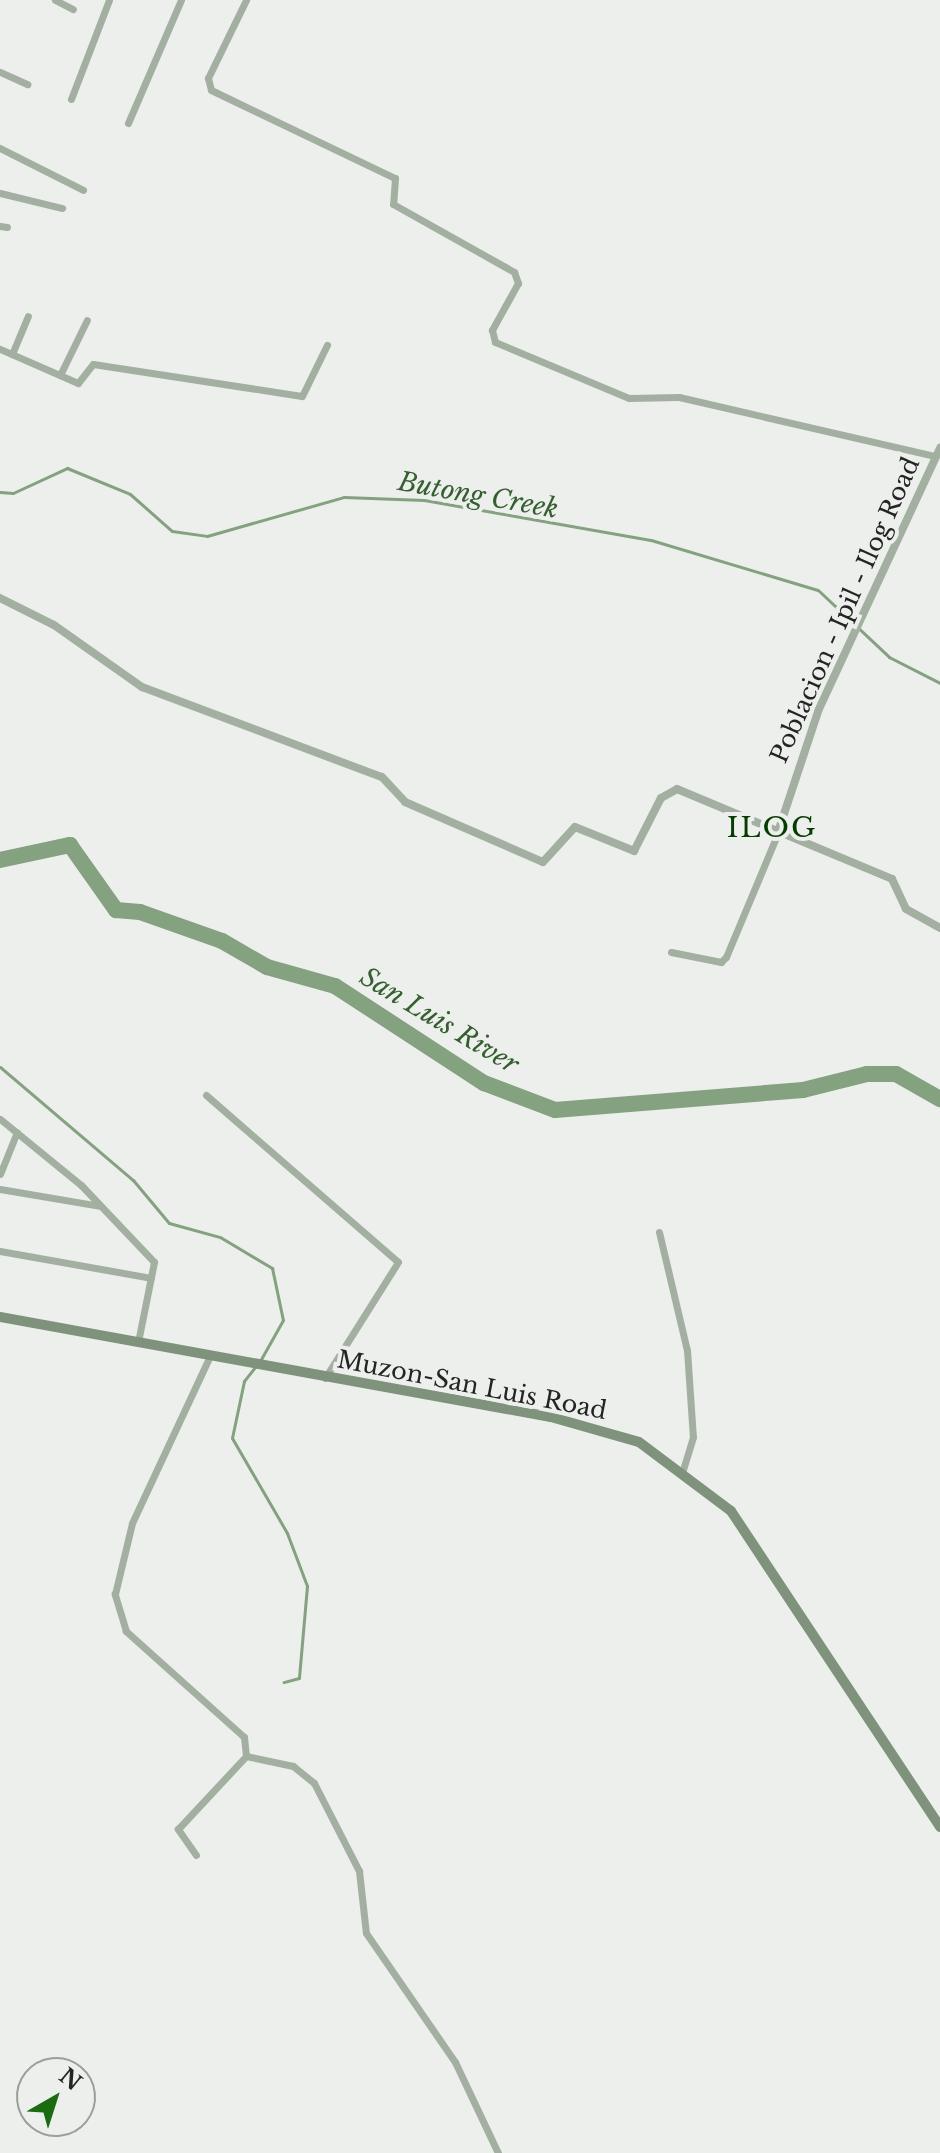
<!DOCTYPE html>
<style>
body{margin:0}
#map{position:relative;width:940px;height:2153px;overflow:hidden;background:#ecefec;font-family:"Libre Baskerville",serif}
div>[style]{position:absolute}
.stream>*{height:3px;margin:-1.5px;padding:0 1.5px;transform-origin:1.5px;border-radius:1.5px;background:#84a180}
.river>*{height:16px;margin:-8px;padding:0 8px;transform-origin:8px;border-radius:8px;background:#84a180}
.minor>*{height:7px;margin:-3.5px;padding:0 3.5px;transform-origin:3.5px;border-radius:3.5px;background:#a3b0a1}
.tertiary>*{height:8px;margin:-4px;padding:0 4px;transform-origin:4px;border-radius:4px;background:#a3b0a1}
.secondary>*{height:10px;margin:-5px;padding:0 5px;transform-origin:5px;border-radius:5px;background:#7e927c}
span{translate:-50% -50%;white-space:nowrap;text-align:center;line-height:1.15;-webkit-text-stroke:8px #ecefec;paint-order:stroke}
.street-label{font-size:24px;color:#232423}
.water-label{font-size:26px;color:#365f30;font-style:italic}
.quarter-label{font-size:28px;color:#063b01;letter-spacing:2px}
.north{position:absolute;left:16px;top:2057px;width:80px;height:80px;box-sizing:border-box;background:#ecefec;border:2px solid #9c9e9c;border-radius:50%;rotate:39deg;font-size:22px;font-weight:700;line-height:32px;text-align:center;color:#232423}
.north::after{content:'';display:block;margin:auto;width:28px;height:36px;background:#1b6b10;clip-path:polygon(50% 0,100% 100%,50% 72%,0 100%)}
</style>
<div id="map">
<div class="stream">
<i style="left:0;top:492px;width:13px;rotate:4deg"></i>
<i style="left:13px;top:493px;width:60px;rotate:-24.8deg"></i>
<i style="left:67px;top:468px;width:68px;rotate:22.4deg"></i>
<i style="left:130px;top:494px;width:56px;rotate:41.4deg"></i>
<i style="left:172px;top:531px;width:35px;rotate:8deg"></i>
<i style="left:207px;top:536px;width:142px;rotate:-15.9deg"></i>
<i style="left:344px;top:497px;width:80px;rotate:2.1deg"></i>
<i style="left:424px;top:500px;width:230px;rotate:10deg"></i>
<i style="left:651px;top:540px;width:174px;rotate:16.7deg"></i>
<i style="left:818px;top:590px;width:98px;rotate:43.3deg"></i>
<i style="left:889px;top:657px;width:57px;rotate:27deg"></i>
<i style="left:0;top:1067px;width:175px;rotate:40.4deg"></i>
<i style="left:133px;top:1180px;width:56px;rotate:50.1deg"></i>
<i style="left:169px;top:1223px;width:53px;rotate:15.4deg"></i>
<i style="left:220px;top:1237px;width:61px;rotate:30.8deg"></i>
<i style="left:272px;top:1268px;width:53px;rotate:78.1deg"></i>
<i style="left:283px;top:1320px;width:47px;rotate:119.3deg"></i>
<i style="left:255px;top:1367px;width:18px;rotate:128deg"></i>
<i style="left:244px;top:1381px;width:58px;rotate:101.9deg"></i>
<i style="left:232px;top:1438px;width:110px;rotate:59.9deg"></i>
<i style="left:287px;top:1533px;width:57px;rotate:69.3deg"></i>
<i style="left:307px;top:1586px;width:92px;rotate:95deg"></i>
<i style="left:299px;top:1678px;width:16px;rotate:165deg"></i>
</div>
<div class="river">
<i style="left:0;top:860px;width:72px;rotate:-12.1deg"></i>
<i style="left:70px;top:845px;width:80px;rotate:54.7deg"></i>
<i style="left:116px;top:910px;width:24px;rotate:5deg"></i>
<i style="left:140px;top:912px;width:87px;rotate:19.5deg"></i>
<i style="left:222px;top:941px;width:52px;rotate:30deg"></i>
<i style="left:267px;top:967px;width:71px;rotate:15.6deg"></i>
<i style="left:335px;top:986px;width:178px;rotate:33.1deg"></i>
<i style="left:484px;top:1083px;width:76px;rotate:20.8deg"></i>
<i style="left:555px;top:1110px;width:249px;rotate:-4.6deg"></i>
<i style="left:803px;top:1090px;width:66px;rotate:-14deg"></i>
<i style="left:867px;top:1074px;width:29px"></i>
<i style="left:896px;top:1074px;width:51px;rotate:29.6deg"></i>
</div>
<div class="minor">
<i style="left:55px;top:0;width:20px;rotate:27deg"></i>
<i style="left:246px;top:0;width:87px;rotate:116deg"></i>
<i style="left:208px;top:78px;width:12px;rotate:76deg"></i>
<i style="left:211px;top:90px;width:204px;rotate:25.6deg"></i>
<i style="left:395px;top:178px;width:26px;rotate:94deg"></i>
<i style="left:393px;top:204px;width:139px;rotate:29.3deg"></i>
<i style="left:514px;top:272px;width:12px;rotate:70deg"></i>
<i style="left:518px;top:283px;width:54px;rotate:119deg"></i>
<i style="left:492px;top:330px;width:12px;rotate:76deg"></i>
<i style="left:495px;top:342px;width:145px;rotate:22.7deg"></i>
<i style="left:629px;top:398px;width:50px;rotate:-1.1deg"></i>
<i style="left:679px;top:397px;width:263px;rotate:13deg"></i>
<i style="left:0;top:72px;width:30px;rotate:24deg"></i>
<i style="left:71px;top:99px;width:106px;rotate:-69deg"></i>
<i style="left:128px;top:123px;width:134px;rotate:-66.7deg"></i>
<i style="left:0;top:148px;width:93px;rotate:26.8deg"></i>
<i style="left:0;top:193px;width:64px;rotate:13.6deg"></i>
<i style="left:0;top:226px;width:7px;rotate:8deg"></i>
<i style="left:0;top:349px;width:85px;rotate:23.6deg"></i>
<i style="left:78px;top:383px;width:24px;rotate:-52deg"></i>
<i style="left:93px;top:364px;width:211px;rotate:8.7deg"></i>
<i style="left:302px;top:396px;width:57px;rotate:-63.9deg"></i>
<i style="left:12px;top:354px;width:41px;rotate:-67.2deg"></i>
<i style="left:60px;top:375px;width:61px;rotate:-63.9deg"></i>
<i style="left:671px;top:952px;width:51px;rotate:11.3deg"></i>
<i style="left:721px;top:962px;width:7px;rotate:-45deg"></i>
<i style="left:726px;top:957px;width:132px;rotate:-67.3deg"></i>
<i style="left:206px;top:1095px;width:254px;rotate:41deg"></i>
<i style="left:398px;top:1262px;width:137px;rotate:122.2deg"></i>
<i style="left:0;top:1119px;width:104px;rotate:39.2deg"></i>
<i style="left:81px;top:1185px;width:106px;rotate:46.5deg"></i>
<i style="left:154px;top:1262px;width:82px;rotate:101.3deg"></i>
<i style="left:0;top:1174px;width:45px;rotate:-68deg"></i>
<i style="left:0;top:1189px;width:101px;rotate:9.6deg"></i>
<i style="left:659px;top:1232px;width:121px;rotate:76.7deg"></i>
<i style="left:687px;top:1350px;width:87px;rotate:86.1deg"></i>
<i style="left:693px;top:1437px;width:34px;rotate:107deg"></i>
<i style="left:0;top:1251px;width:153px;rotate:10.1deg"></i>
<i style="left:246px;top:1756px;width:48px;rotate:12deg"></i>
<i style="left:293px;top:1766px;width:27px;rotate:39deg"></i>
<i style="left:314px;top:1783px;width:99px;rotate:62.9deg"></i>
<i style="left:359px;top:1871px;width:62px;rotate:83.6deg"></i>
<i style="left:366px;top:1933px;width:157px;rotate:55.4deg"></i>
<i style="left:455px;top:2062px;width:101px;rotate:64.7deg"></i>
<i style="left:196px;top:1855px;width:32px;rotate:-125deg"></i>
<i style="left:178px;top:1829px;width:100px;rotate:-47deg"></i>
<i style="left:246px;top:1756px;width:19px;rotate:-96deg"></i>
<i style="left:244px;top:1737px;width:159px;rotate:-138.1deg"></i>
<i style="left:126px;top:1631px;width:39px;rotate:-107deg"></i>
<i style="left:115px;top:1594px;width:73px;rotate:-76.5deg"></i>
<i style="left:132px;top:1523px;width:184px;rotate:-65deg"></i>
</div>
<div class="tertiary">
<i style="left:0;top:598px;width:60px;rotate:26.6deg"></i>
<i style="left:54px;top:625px;width:108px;rotate:35.2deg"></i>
<i style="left:142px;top:687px;width:256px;rotate:20.6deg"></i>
<i style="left:382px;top:777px;width:34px;rotate:47deg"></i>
<i style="left:405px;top:802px;width:150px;rotate:23.5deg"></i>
<i style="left:543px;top:862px;width:47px;rotate:-47.6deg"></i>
<i style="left:575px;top:827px;width:64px;rotate:22.1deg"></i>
<i style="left:634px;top:851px;width:59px;rotate:-63deg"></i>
<i style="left:661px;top:798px;width:18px;rotate:-29deg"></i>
<i style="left:677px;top:789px;width:233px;rotate:22.7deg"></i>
<i style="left:892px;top:879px;width:33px;rotate:65deg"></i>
<i style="left:906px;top:909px;width:39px;rotate:29deg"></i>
<i style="left:777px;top:835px;width:133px;rotate:-71.6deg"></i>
<i style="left:819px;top:709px;width:288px;rotate:-65.1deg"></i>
</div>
<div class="secondary">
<i style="left:0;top:1317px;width:560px;rotate:10.29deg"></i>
<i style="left:551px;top:1417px;width:91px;rotate:15.9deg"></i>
<i style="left:639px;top:1442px;width:115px;rotate:36.9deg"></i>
<i style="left:731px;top:1511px;width:379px;rotate:56.5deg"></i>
</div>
<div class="street-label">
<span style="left:845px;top:610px;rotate:-66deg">Poblacion - Ipil - Ilog Road</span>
<span style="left:472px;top:1385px;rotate:11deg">Muzon-San Luis Road</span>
</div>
<div class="water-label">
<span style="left:478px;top:496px;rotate:10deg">Butong Creek</span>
<span style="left:439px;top:1021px;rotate:31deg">San Luis River</span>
</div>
<div class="quarter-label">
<span style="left:772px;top:828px">ILOG</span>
</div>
<div class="north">N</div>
</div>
